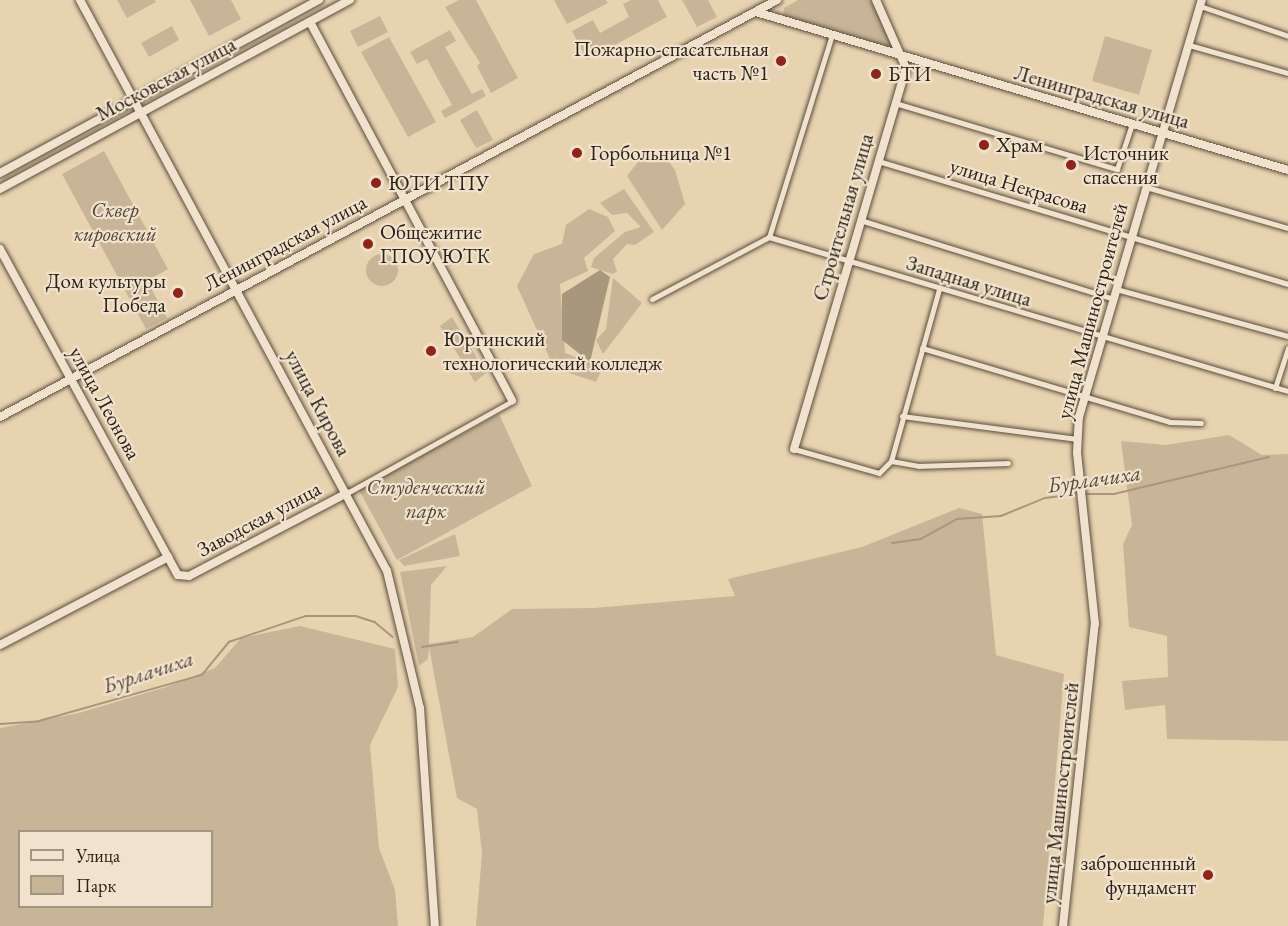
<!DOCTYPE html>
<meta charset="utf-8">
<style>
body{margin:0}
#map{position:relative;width:1288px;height:926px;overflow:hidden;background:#e8d3b1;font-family:"EB Garamond",serif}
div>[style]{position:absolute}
.green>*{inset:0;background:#c8b597}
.round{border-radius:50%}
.water>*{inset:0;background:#a8967d}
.stream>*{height:1.5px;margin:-0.75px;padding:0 0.75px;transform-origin:0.75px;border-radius:0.75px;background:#a8967d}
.roads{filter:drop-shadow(0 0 2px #5a4e3e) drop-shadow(0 0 2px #5a4e3e)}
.street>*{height:5px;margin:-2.5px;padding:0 2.5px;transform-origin:2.5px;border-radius:2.5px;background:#f0e2cc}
.secondary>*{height:8px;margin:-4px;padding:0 4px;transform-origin:4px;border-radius:4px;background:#f0e2cc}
.dots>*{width:16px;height:16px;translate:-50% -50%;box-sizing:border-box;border:3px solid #f0e2cc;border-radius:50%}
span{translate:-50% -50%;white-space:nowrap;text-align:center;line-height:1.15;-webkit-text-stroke:4.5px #f0e2cc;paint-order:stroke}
.poi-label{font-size:21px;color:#2b2118}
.right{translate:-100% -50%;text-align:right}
.left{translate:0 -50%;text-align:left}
.street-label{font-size:21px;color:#2b2118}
.park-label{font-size:21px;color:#524638;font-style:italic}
.water-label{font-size:22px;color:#574a3b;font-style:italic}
.legend{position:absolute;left:18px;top:830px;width:195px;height:78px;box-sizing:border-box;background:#f0e2cc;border:2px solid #a19584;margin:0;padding:8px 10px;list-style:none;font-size:18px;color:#2b2118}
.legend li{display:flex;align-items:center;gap:12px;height:30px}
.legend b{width:30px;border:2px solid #a19584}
</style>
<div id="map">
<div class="green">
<i style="clip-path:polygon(117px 0,155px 0,156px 2px,127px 18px)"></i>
<i style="clip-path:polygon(190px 0,231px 0,241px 19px,209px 36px)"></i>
<i style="clip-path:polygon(459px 0,476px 0,518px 78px,491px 93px,477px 66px,480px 63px,445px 7px)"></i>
<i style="clip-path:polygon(554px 0,606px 0,608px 3px,567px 24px)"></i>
<i style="clip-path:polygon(631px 0,658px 0,667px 17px,587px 60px,572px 31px,593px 20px,600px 33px,629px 17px,623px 4px)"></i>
<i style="clip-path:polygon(682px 0,708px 0,717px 17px,697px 27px)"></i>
<i style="clip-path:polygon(798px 0,871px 0,892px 37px,891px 48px,783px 18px,784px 8px)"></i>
<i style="clip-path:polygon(380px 16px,388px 32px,358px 47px,350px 31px)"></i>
<i style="clip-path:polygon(172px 26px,179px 40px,149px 57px,141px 43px)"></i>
<i style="clip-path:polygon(450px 30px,456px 41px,445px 47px,472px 94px,482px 89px,486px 96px,445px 118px,441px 111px,452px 105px,427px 59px,417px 64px,410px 52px)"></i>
<i style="clip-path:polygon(1105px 36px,1152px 50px,1139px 95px,1092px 81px)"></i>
<i style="clip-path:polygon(389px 37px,436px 122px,408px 137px,361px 52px)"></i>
<i style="clip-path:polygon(477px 110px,493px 140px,476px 148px,460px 120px)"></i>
<i style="clip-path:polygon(660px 150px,675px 170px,685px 204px,662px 230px,627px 176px,644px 154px)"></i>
<i style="clip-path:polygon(104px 151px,168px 269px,147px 281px,167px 318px,146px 329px,62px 174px)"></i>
<i style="clip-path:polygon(624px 189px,654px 232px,635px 245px,627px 244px,613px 259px,617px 272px,612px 274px,591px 267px,594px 258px,625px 232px,641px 227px,627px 213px,612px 215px,600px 203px)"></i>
<i style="clip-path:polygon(589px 209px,608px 217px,615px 231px,584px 258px,588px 271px,560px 284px,565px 353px,603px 367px,596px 382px,554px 368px,517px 286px,534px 254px,562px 244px,566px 225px)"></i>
<i class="round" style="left:366px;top:254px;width:32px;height:32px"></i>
<i style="clip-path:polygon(613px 278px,642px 303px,603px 354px,596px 340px,606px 329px)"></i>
<i style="clip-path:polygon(452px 317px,486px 373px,475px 382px,440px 326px)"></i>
<i style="clip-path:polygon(499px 414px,532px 486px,397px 560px,359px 490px)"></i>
<i style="clip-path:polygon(1229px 435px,1262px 455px,1288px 454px,1288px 741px,1167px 739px,1165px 705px,1125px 710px,1122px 681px,1168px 677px,1167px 636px,1129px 627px,1123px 544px,1132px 525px,1121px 441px,1166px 445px)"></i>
<i style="clip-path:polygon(959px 508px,982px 514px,996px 655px,1064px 674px,1043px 926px,476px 926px,482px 853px,477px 809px,457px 798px,429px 647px,428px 659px,419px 666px,400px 572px,447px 566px,431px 585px,429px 644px,473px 637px,512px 609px,594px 608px,735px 596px,728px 579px,862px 547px)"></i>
<i style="clip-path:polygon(455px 534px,460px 556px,404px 566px,399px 560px)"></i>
<i style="clip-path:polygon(evenodd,300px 626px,395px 649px,398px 687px,370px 745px,379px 848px,395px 890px,398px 926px,0 926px,0 728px,79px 713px,166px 687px,215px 668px,241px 638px,300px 626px,20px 832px,212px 832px,212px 906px,20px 906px,20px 832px)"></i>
</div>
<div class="water">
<i style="clip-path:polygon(600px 270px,610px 277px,590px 362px,562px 340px,562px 294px)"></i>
</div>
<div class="stream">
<i style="left:1083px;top:494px;width:31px"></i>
<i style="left:1114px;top:494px;width:159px;rotate:-13.4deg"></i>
<i style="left:892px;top:543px;width:29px;rotate:-8deg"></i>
<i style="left:921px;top:539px;width:41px;rotate:-29.1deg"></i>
<i style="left:957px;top:519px;width:44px;rotate:-3.9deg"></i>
<i style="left:1001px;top:516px;width:48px;rotate:-22.2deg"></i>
<i style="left:1045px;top:498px;width:33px;rotate:-7deg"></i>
<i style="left:422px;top:647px;width:36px;rotate:-8deg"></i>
<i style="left:0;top:724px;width:39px;rotate:-4deg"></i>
<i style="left:39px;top:721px;width:169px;rotate:-15.8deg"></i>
<i style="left:202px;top:675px;width:43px;rotate:-50.7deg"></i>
<i style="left:229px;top:642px;width:81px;rotate:-18.7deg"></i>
<i style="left:306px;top:616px;width:50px"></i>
<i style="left:356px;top:616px;width:20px;rotate:18deg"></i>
<i style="left:375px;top:622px;width:23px;rotate:40deg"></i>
</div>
<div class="roads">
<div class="street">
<i style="left:1200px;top:6px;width:93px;rotate:18.8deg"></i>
<i style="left:1189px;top:45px;width:103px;rotate:15.8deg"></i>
<i style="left:895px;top:103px;width:232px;rotate:16.6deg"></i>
<i style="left:1117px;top:169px;width:47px;rotate:-71.6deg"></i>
<i style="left:878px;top:161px;width:428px;rotate:16.7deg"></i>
<i style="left:1146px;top:187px;width:148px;rotate:16.1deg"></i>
<i style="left:860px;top:220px;width:263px;rotate:17.3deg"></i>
<i style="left:769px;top:237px;width:212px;rotate:-72.7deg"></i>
<i style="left:1116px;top:289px;width:178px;rotate:15.3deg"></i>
<i style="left:652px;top:299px;width:132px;rotate:-27.9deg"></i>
<i style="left:769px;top:237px;width:541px;rotate:16.53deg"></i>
<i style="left:922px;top:348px;width:259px;rotate:16.6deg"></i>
<i style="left:1170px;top:422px;width:31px;rotate:2deg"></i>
<i style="left:1275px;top:388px;width:42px;rotate:-72deg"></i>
<i style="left:902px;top:416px;width:177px;rotate:7.5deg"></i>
<i style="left:794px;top:449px;width:88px;rotate:15.8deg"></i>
<i style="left:879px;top:473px;width:17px;rotate:-45deg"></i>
<i style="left:891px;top:461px;width:179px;rotate:-74.4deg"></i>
<i style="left:891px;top:461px;width:28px;rotate:10deg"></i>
<i style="left:919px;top:466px;width:89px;rotate:-1.9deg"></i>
<i style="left:347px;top:493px;width:189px;rotate:-29.1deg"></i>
</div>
<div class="secondary">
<i style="left:80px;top:0;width:648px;rotate:61.74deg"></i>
<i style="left:387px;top:571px;width:141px;rotate:76.5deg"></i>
<i style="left:420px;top:708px;width:219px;rotate:86.1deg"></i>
<i style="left:756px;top:12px;width:555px;rotate:16.54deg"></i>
<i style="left:310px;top:22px;width:429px;rotate:61.9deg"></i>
<i style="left:0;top:173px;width:363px;rotate:-28.5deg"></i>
<i style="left:0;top:189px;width:398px;rotate:-28.4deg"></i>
<i style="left:0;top:249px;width:371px;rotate:61.4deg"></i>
<i style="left:178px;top:575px;width:11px;rotate:5deg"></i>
<i style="left:189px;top:576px;width:178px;rotate:-27.7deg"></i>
<i style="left:0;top:417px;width:882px;rotate:-28.22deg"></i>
<i style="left:794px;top:449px;width:397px;rotate:-73.6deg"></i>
<i style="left:906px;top:68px;width:74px;rotate:-113.8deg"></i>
<i style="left:0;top:645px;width:190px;rotate:-27.6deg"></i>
<i style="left:1063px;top:926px;width:304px;rotate:-84deg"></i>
<i style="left:1095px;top:624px;width:172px;rotate:-96deg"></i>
<i style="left:1077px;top:453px;width:36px;rotate:-87deg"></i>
<i style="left:1079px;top:417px;width:435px;rotate:-73.6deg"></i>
</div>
</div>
<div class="dots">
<i style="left:781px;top:61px;background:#8f2418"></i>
<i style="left:876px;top:74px;background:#8f2418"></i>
<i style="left:984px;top:145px;background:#8f2418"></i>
<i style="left:577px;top:153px;background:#8f2418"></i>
<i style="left:1071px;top:165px;background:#8f2418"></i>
<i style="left:376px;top:183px;background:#8f2418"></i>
<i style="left:368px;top:244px;background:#8f2418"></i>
<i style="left:178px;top:293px;background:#8f2418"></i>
<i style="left:431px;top:351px;background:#8f2418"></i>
<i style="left:1208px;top:875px;background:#8f2418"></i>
</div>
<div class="poi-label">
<span class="right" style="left:769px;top:61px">Пожарно-спасательная<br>часть №1</span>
<span class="left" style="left:888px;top:74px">БТИ</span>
<span class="left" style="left:996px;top:145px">Храм</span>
<span class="left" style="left:590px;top:153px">Горбольница №1</span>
<span class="left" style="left:1083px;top:165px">Источник<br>спасения</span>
<span class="left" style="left:388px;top:183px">ЮТИ ТПУ</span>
<span class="left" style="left:380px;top:244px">Общежитие<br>ГПОУ ЮТК</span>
<span class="right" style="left:166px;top:293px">Дом культуры<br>Победа</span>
<span class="left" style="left:443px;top:351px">Юргинский<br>технологический колледж</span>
<span class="right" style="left:1196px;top:875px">заброшенный<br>фундамент</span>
</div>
<div class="street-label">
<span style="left:166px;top:79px;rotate:-28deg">Московская улица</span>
<span style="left:1102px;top:97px;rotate:16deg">Ленинградская улица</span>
<span style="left:1019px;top:186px;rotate:17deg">улица Некрасова</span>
<span style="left:843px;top:217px;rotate:-74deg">Строительная улица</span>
<span style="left:285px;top:243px;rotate:-28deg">Ленинградская улица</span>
<span style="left:969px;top:281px;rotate:17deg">Западная улица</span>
<span style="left:1092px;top:311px;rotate:-75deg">улица Машиностроителей</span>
<span style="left:105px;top:403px;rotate:61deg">улица Леонова</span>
<span style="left:318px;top:403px;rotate:62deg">улица Кирова</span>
<span style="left:259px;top:519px;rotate:-28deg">Заводская улица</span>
<span style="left:1060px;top:793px;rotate:-84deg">улица Машиностроителей</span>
</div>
<div class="park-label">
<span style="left:115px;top:222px">Сквер<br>кировский</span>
<span style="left:426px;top:499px">Студенческий<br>парк</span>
</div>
<div class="water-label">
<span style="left:1094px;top:479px;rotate:-8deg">Бурлачиха</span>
<span style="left:148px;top:672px;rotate:-18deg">Бурлачиха</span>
</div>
<ul class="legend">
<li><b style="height:8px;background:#f0e2cc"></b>Улица</li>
<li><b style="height:16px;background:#c8b597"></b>Парк</li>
</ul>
</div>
